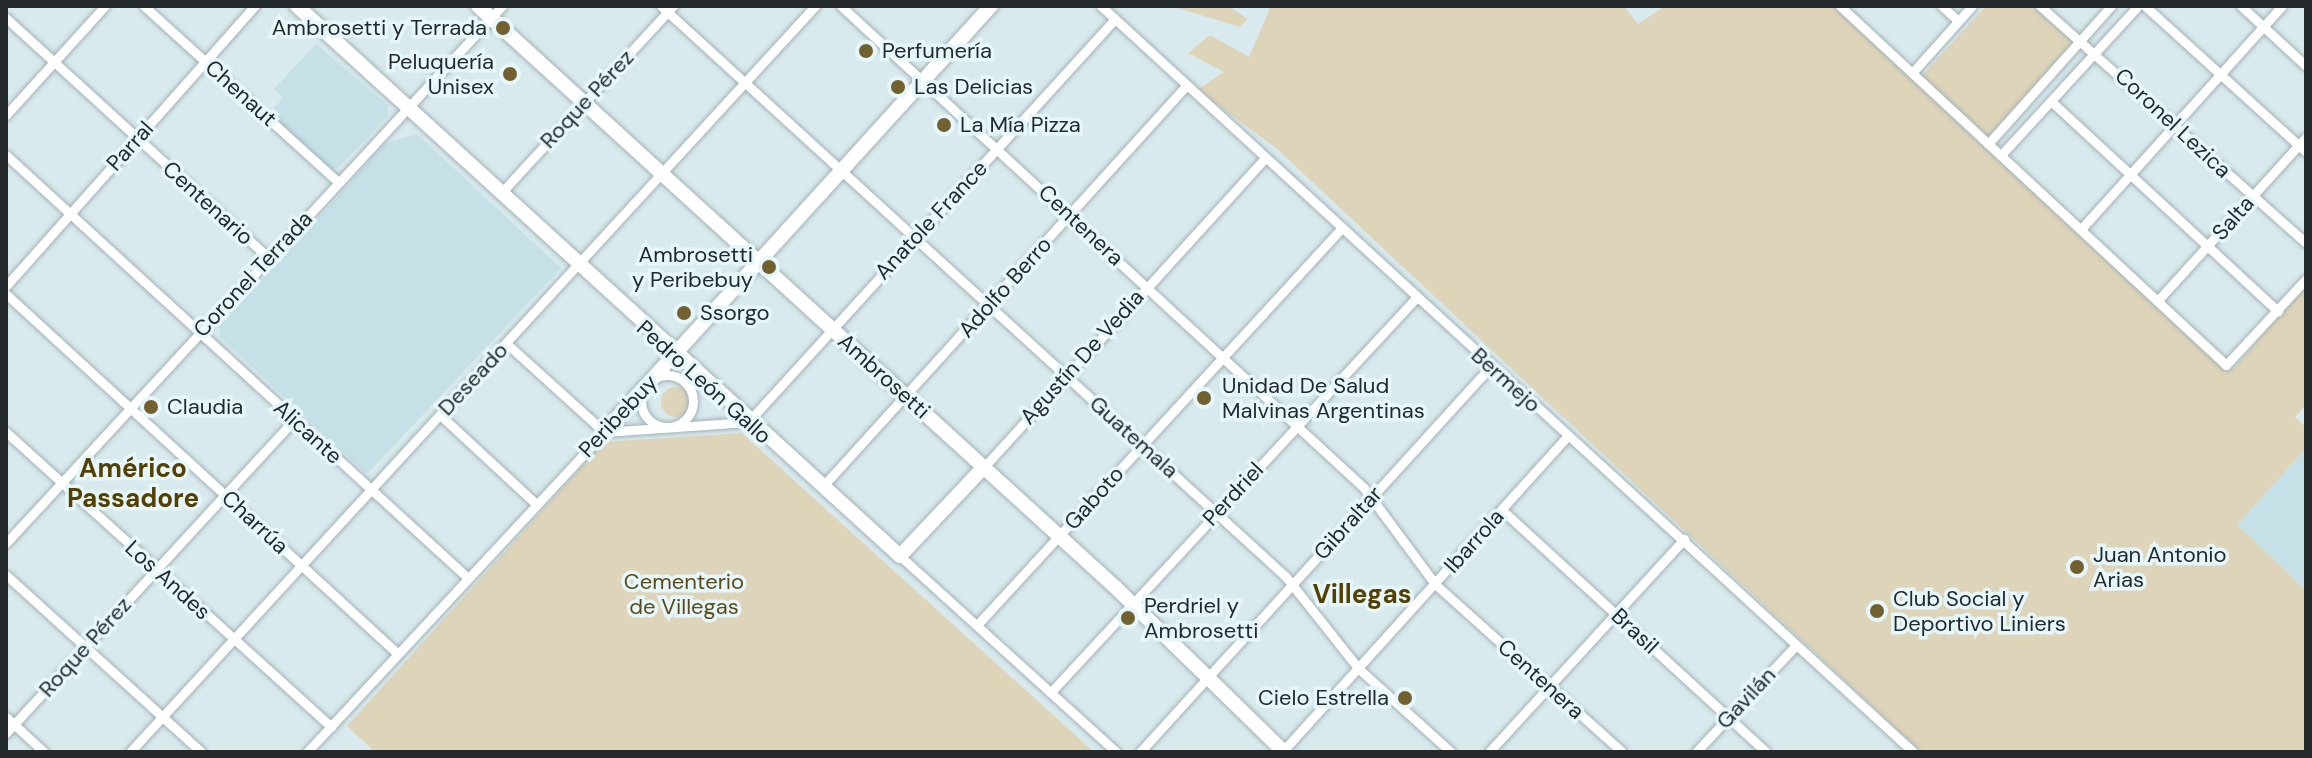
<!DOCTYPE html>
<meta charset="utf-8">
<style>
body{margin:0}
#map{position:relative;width:2312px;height:758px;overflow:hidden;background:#d9eaee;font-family:"DM Sans",sans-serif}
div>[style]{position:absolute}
.built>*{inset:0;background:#c5e0e6}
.green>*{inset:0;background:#ded4b9}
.round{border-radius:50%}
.roads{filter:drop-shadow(0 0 2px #a2b3b7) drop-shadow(0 0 2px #a2b3b7)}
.street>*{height:9px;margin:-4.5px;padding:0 4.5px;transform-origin:4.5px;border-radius:4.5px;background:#fff}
.street>.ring{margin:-4.5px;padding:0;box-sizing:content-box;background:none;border:9px solid #fff;border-radius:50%}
.secondary>*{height:14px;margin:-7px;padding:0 7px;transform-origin:7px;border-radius:7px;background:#fff}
.dots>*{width:22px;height:22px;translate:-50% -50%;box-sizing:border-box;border:4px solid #e6f7fc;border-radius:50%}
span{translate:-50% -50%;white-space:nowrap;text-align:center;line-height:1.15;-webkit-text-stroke:7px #e6f7fc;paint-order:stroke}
.poi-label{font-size:22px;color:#242a2c}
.right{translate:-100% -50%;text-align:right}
.left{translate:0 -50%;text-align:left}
.street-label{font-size:22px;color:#242a2c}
.park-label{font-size:22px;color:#5b4917}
.quarter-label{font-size:26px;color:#544000;font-weight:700}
.frame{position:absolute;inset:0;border:8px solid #242a2c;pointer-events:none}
</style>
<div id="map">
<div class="built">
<i style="clip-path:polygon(316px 44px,388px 105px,388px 116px,338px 168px,329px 169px,270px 113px,283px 98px,274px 89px)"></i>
<i style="clip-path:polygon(417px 134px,561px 268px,367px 474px,220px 337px,219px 327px,386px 143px)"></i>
<i style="clip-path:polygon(2306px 448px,2306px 590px,2237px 525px)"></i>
</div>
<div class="green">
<i style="clip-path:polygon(1171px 6px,1228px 6px,1248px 19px,1240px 27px)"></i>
<i style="clip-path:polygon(1271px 6px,1624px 6px,1638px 24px,1665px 6px,1840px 6px,2222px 362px,2234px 368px,2306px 283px,2306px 405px,2295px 417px,2306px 427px,2306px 448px,2237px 525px,2306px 590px,2306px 752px,1921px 752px,1277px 149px,1197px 90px,1224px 72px,1188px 53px,1210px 35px,1249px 57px)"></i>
<i style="clip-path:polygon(1986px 6px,2036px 6px,2077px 43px,1989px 139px,1920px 78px)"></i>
<i class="round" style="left:661px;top:387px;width:30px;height:30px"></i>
<i style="clip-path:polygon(742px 433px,1094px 752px,375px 752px,347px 726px,604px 442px)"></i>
</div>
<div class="roads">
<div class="street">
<i style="left:144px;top:6px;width:262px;rotate:42.2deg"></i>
<i style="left:661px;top:6px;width:847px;rotate:42.41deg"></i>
<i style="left:1286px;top:577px;width:117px;rotate:51.6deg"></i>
<i style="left:1359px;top:669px;width:124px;rotate:42.1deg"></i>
<i style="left:841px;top:6px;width:711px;rotate:42.66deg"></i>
<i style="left:1364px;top:488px;width:119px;rotate:53.5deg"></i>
<i style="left:1435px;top:584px;width:251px;rotate:41.9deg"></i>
<i style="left:1101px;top:6px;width:1103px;rotate:42.57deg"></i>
<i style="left:1840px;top:6px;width:527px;rotate:42.92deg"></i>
<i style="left:2226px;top:365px;width:117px;rotate:-47.1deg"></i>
<i style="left:1942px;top:6px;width:22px;rotate:43deg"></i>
<i style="left:2040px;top:6px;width:356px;rotate:41.7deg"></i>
<i style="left:2145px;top:6px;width:217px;rotate:42.2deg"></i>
<i style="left:2241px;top:6px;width:88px;rotate:42.7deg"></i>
<i style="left:6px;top:18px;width:356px;rotate:42.4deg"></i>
<i style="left:1912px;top:73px;width:90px;rotate:-48.2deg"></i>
<i style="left:2052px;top:102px;width:308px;rotate:42.8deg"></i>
<i style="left:6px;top:115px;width:147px;rotate:-47.8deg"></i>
<i style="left:1988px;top:144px;width:185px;rotate:-48.3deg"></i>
<i style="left:6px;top:155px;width:626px;rotate:42.48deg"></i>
<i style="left:2001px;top:155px;width:202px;rotate:-47.4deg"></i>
<i style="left:501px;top:193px;width:254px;rotate:-47.4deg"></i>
<i style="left:2082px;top:228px;width:299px;rotate:-48deg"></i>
<i style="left:6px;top:286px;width:375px;rotate:-48.4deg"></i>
<i style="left:6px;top:294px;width:532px;rotate:42.56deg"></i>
<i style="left:2160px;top:298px;width:217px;rotate:-47.8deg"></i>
<i style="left:506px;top:343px;width:132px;rotate:42.2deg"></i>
<i class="ring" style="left:641px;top:375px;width:43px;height:43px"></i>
<i style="left:440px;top:415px;width:131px;rotate:42.8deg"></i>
<i style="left:6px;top:432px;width:439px;rotate:42.2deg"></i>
<i style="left:604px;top:432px;width:144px;rotate:-4deg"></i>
<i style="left:748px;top:422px;width:545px;rotate:-47.68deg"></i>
<i style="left:984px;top:467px;width:416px;rotate:-47.7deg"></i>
<i style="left:823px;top:486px;width:540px;rotate:-47.78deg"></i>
<i style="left:1502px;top:510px;width:358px;rotate:42.5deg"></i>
<i style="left:6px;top:543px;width:731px;rotate:-47.27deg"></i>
<i style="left:900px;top:556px;width:292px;rotate:42.2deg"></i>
<i style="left:6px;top:575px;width:263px;rotate:42.2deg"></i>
<i style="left:977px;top:625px;width:536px;rotate:-47.42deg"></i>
<i style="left:1051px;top:692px;width:537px;rotate:-47.19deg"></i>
<i style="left:6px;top:717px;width:52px;rotate:42.6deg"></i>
<i style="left:6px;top:733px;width:427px;rotate:-47.4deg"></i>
<i style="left:130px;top:752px;width:1013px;rotate:-47.44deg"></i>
<i style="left:307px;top:752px;width:437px;rotate:-47.1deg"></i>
<i style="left:1140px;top:752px;width:522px;rotate:-47.72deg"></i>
<i style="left:1282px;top:752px;width:426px;rotate:-47.9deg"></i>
<i style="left:1489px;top:752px;width:289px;rotate:-47.5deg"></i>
<i style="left:1696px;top:752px;width:146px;rotate:-46.9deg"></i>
</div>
<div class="secondary">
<i style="left:297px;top:6px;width:816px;rotate:42.37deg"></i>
<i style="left:900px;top:556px;width:122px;rotate:-46.7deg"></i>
<i style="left:478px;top:6px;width:862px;rotate:42.37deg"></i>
<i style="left:1115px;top:587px;width:236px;rotate:44.3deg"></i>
<i style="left:604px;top:432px;width:576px;rotate:-47.75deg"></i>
</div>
</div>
<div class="dots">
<i style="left:503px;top:28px;background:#73602f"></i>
<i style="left:866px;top:51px;background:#73602f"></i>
<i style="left:510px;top:74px;background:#73602f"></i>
<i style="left:898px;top:87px;background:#73602f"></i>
<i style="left:944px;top:125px;background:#73602f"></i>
<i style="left:769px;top:267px;background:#73602f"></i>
<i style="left:684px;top:313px;background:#73602f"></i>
<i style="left:1204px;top:398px;background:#73602f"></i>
<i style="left:151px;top:407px;background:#73602f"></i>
<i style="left:2077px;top:567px;background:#73602f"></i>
<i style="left:1877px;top:611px;background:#73602f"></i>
<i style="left:1128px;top:618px;background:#73602f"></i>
<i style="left:1405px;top:698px;background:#73602f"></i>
</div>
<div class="poi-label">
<span class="right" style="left:487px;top:28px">Ambrosetti y Terrada</span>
<span class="left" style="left:882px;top:51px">Perfumería</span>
<span class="right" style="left:494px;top:74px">Peluquería<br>Unisex</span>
<span class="left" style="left:914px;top:87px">Las Delicias</span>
<span class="left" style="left:960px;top:125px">La Mía Pizza</span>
<span class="right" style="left:753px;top:267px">Ambrosetti<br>y Peribebuy</span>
<span class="left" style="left:700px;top:313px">Ssorgo</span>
<span class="left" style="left:1222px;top:398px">Unidad De Salud<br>Malvinas Argentinas</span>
<span class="left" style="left:167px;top:407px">Claudia</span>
<span class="left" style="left:2093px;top:567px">Juan Antonio<br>Arias</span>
<span class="left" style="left:1893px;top:611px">Club Social y<br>Deportivo Liniers</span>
<span class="left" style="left:1144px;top:618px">Perdriel y<br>Ambrosetti</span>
<span class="right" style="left:1389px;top:698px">Cielo Estrella</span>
</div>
<div class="street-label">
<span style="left:241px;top:93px;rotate:42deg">Chenaut</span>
<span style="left:587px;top:99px;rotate:-47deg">Roque Pérez</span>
<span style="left:2173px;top:123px;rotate:43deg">Coronel Lezica</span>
<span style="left:130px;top:146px;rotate:-48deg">Parral</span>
<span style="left:208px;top:203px;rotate:42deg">Centenario</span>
<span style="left:2233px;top:218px;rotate:-49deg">Salta</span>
<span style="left:931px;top:220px;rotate:-47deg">Anatole France</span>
<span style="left:1081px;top:225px;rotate:43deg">Centenera</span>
<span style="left:253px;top:274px;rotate:-47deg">Coronel Terrada</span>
<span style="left:1005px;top:287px;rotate:-48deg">Adolfo Berro</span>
<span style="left:1082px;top:357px;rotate:-48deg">Agustín De Vedia</span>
<span style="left:884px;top:376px;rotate:42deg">Ambrosetti</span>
<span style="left:473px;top:379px;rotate:-47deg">Deseado</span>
<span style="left:1506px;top:380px;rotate:42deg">Bermejo</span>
<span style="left:704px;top:382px;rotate:42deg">Pedro León Gallo</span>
<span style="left:618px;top:416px;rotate:-47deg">Peribebuy</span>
<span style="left:308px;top:432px;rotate:42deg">Alicante</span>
<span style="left:1134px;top:437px;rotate:42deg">Guatemala</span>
<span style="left:1233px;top:494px;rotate:-47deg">Perdriel</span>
<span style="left:1094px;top:498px;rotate:-48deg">Gaboto</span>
<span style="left:255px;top:522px;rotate:43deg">Charrúa</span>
<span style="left:1348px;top:523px;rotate:-48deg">Gibraltar</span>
<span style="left:1474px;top:541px;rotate:-48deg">Ibarrola</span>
<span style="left:168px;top:580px;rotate:42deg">Los Andes</span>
<span style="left:1635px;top:631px;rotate:43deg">Brasil</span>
<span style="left:85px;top:647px;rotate:-48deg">Roque Pérez</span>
<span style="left:1541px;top:679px;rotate:42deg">Centenera</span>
<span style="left:1746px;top:698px;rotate:-47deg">Gavilán</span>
</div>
<div class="park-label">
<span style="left:684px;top:594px">Cementerio<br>de Villegas</span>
</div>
<div class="quarter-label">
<span style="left:133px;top:484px">Américo<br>Passadore</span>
<span style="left:1362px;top:595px">Villegas</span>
</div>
<div class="frame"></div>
</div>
